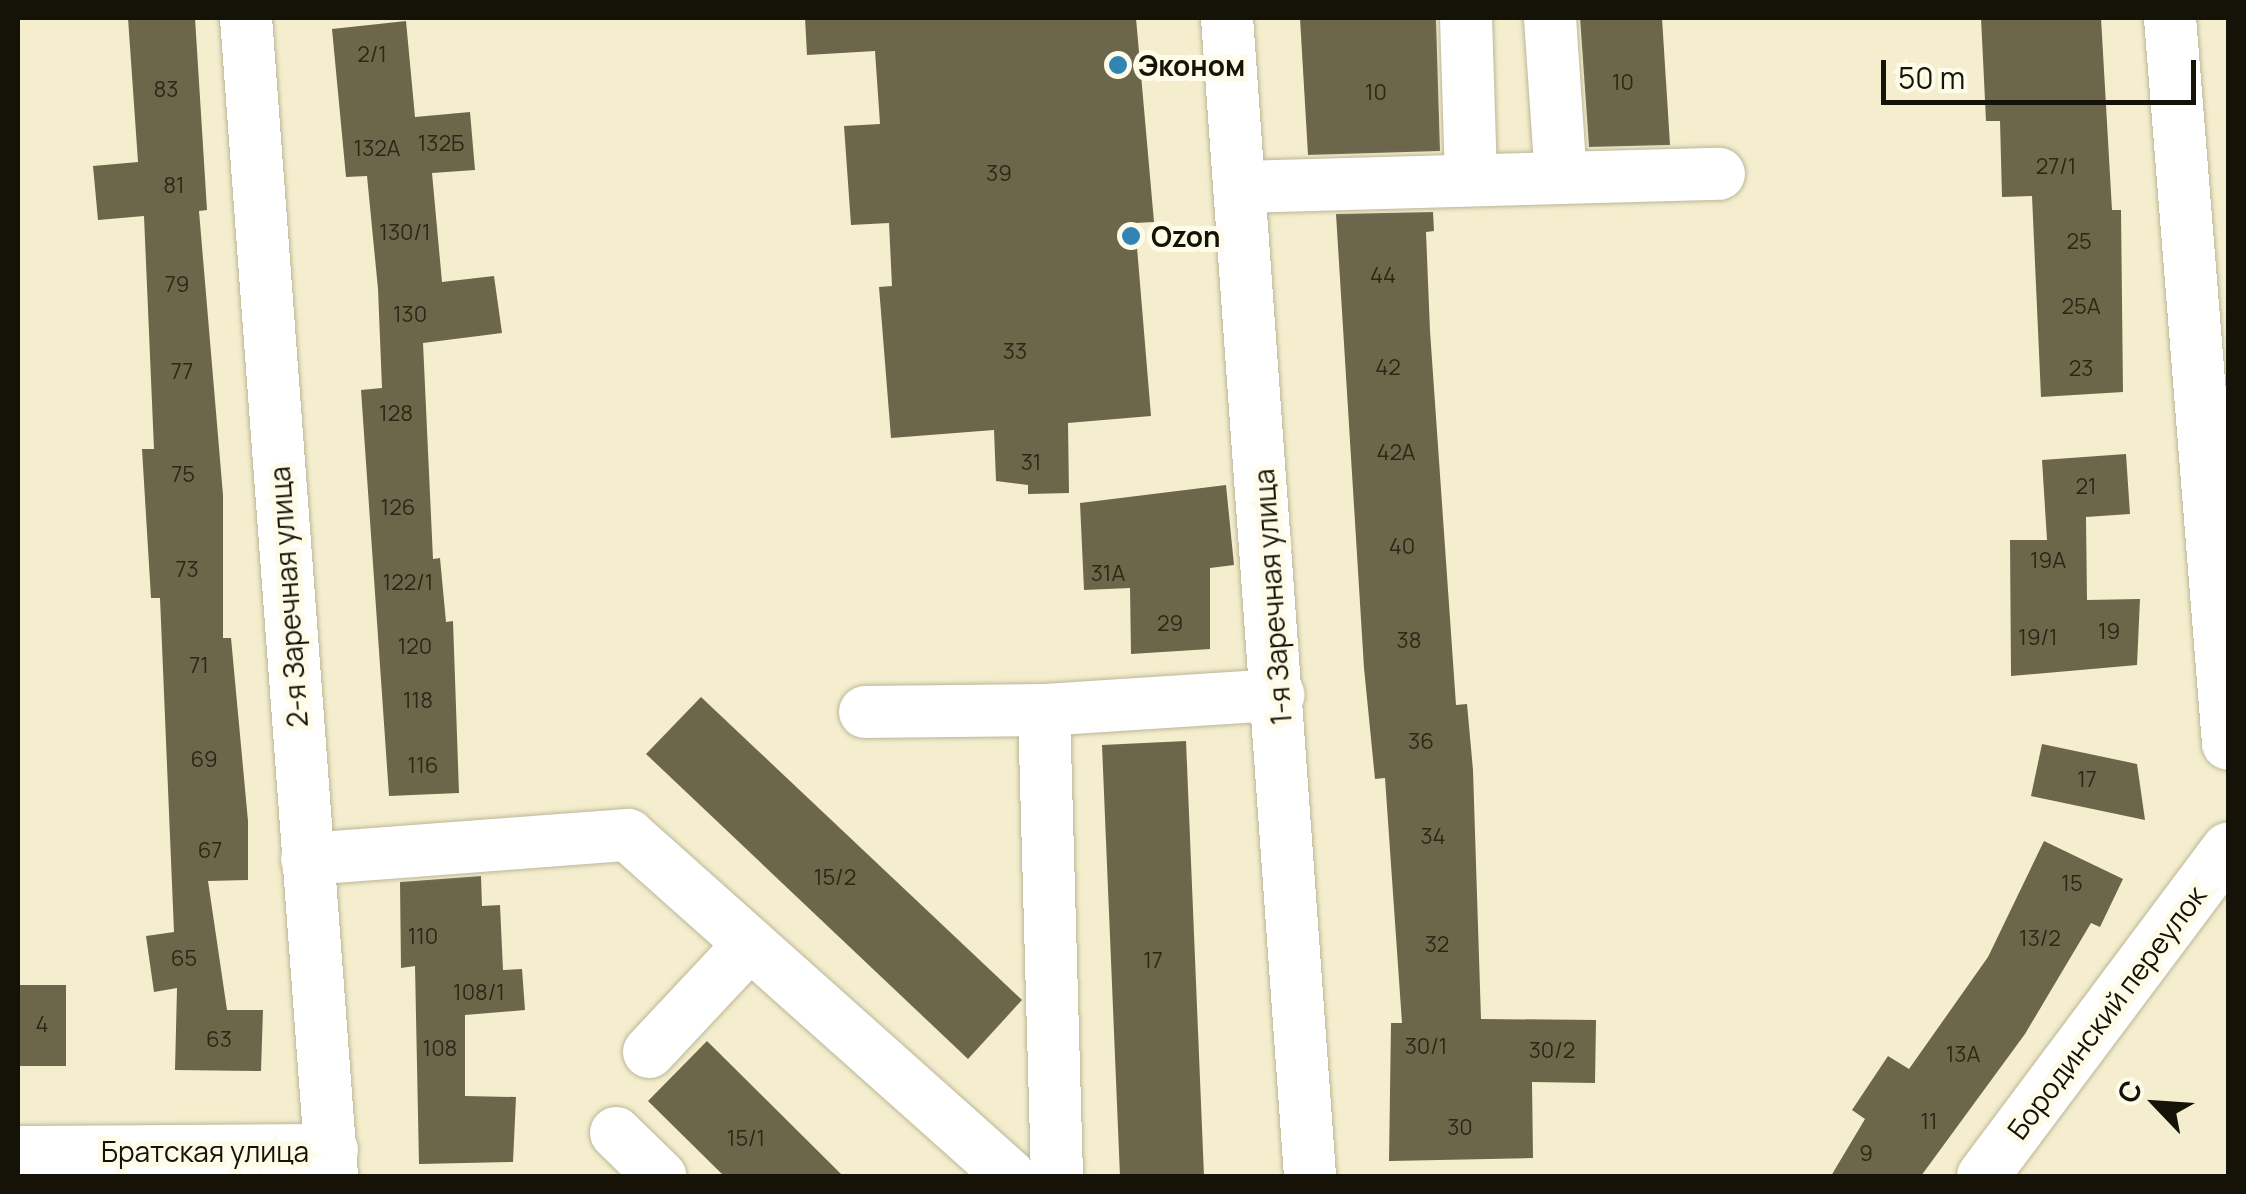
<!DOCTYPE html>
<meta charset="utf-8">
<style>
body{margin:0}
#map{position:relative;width:2246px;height:1194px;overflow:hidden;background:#f4eece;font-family:Manrope,sans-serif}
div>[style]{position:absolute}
.building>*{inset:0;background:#6c674b}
.roads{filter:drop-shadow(0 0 2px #bbb697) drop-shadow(0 0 2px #bbb697)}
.minor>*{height:52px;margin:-26px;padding:0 26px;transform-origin:26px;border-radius:26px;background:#fff}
.dots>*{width:28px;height:28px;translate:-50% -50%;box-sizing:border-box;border:5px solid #fefbe8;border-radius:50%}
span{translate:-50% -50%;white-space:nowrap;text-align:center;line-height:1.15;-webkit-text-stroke:10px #fefbe8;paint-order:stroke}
.number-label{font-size:22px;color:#2b2818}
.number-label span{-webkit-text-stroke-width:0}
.poi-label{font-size:28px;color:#151307;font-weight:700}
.left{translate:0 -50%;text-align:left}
.street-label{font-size:28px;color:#151307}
.frame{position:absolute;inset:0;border:20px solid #151307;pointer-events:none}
.north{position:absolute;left:2106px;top:1054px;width:100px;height:100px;-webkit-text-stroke:8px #fefbe8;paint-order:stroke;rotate:295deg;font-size:28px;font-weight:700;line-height:40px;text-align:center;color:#151307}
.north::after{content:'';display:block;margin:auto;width:35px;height:45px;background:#151307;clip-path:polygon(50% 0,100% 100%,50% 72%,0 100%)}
.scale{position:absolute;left:1881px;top:60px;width:315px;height:45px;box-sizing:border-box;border:5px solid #151307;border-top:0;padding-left:12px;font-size:30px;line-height:35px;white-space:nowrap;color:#151307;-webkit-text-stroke:8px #fefbe8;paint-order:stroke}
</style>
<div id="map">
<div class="building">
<i style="clip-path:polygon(128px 18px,195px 18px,207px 210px,199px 211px,223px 495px,223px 638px,231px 638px,248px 821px,248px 880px,208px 881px,227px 1010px,263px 1010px,261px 1071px,175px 1070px,177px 988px,154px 992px,146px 936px,174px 932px,160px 598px,151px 598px,142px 449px,154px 449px,144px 216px,98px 220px,93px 166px,138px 162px)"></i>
<i style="clip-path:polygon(805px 18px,1136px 18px,1154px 222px,1135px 223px,1151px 416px,1068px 423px,1069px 493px,1028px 494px,1028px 485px,996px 481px,994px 430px,891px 438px,879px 287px,892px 286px,889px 223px,851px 225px,844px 126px,880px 124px,875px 51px,807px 55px)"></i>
<i style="clip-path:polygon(1300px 18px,1436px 18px,1440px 151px,1308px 155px)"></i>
<i style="clip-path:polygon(1580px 18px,1662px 18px,1670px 145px,1589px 147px)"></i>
<i style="clip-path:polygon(1981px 18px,2101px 18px,2112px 210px,2121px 210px,2123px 392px,2041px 397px,2032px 196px,2002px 197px,2000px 121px,1986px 121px)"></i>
<i style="clip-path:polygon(406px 21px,415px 117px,470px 112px,475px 170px,432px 173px,442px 282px,494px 276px,502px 333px,423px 343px,433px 559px,440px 558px,446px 622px,453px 621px,459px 793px,389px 796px,361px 390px,382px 388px,378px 289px,367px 176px,346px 177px,332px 29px)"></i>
<i style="clip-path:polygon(1433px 212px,1434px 231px,1426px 232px,1430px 331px,1456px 705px,1467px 704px,1473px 770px,1481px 1019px,1596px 1020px,1595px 1083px,1532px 1082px,1533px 1158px,1389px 1161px,1391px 1023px,1402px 1023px,1385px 778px,1375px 779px,1364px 668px,1336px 214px)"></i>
<i style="clip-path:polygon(2126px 454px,2130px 514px,2086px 517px,2087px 600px,2140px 599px,2137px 665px,2011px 676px,2010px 540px,2047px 540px,2042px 460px)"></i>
<i style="clip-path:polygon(1226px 485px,1234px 565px,1210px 568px,1210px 649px,1131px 654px,1130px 588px,1084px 590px,1080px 503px)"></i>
<i style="clip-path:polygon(701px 697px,1022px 1000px,968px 1059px,646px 754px)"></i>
<i style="clip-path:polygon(1186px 741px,1204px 1176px,1120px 1176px,1102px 745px)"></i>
<i style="clip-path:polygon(2042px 744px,2137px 764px,2145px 820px,2031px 796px)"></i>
<i style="clip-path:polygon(2044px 841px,2123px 879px,2100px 927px,2091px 923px,2025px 1034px,1921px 1176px,1831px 1176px,1865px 1119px,1852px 1110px,1888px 1056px,1909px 1069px,1988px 957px)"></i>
<i style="clip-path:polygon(481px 876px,482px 906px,500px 905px,503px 970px,522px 969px,525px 1010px,465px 1015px,465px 1096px,516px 1097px,513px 1162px,419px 1164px,415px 966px,401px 968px,400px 882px)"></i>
<i style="clip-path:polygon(18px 985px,66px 985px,66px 1066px,18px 1066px)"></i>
<i style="clip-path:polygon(707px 1041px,843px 1176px,724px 1176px,648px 1101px)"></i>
</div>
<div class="roads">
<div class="minor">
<i style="left:246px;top:18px;width:1161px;rotate:85.75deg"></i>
<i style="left:1227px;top:18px;width:1161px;rotate:85.9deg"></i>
<i style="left:1466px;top:18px;width:160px;rotate:88.2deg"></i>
<i style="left:1550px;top:18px;width:160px;rotate:86.1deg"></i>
<i style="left:1561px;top:178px;width:158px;rotate:-1.5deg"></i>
<i style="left:2170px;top:18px;width:728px;rotate:85.43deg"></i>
<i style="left:1241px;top:187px;width:320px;rotate:-1.6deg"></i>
<i style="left:865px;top:712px;width:179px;rotate:-0.6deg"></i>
<i style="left:307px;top:859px;width:322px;rotate:-4.3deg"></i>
<i style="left:628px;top:835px;width:512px;rotate:41.75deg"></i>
<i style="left:649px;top:1052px;width:148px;rotate:-46.9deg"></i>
<i style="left:616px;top:1133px;width:62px;rotate:44.3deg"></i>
<i style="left:18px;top:1152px;width:314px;rotate:-0.4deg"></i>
<i style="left:1057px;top:1176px;width:466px;rotate:-91.6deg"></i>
<i style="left:1044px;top:710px;width:235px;rotate:-3.7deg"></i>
<i style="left:1983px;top:1176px;width:409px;rotate:-53.2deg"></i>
</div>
</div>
<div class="dots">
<i style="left:1118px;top:65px;background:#3185b5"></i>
<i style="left:1131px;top:236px;background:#3185b5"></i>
</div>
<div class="number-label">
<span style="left:372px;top:55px">2/1</span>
<span style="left:1623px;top:83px">10</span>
<span style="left:166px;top:90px">83</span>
<span style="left:1376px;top:93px">10</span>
<span style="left:441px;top:144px">132Б</span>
<span style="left:377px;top:149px">132А</span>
<span style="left:2056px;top:167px">27/1</span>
<span style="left:999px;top:174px">39</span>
<span style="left:174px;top:186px">81</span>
<span style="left:405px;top:233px">130/1</span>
<span style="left:2079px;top:242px">25</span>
<span style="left:1383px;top:276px">44</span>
<span style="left:177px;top:285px">79</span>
<span style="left:2081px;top:307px">25А</span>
<span style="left:410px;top:315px">130</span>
<span style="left:1015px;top:352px">33</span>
<span style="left:1388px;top:368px">42</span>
<span style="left:2081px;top:369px">23</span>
<span style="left:182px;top:372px">77</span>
<span style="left:396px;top:414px">128</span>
<span style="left:1396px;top:453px">42А</span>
<span style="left:1031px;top:463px">31</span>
<span style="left:183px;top:475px">75</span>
<span style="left:2086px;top:487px">21</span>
<span style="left:398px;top:508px">126</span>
<span style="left:1402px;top:547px">40</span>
<span style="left:2048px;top:561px">19А</span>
<span style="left:187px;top:570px">73</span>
<span style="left:1108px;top:574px">31А</span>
<span style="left:408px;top:583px">122/1</span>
<span style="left:1170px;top:624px">29</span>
<span style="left:2109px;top:632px">19</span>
<span style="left:2038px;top:638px">19/1</span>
<span style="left:1409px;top:641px">38</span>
<span style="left:415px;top:647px">120</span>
<span style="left:199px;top:666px">71</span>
<span style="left:418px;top:701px">118</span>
<span style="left:1421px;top:742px">36</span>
<span style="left:204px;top:760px">69</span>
<span style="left:423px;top:766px">116</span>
<span style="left:2087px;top:780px">17</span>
<span style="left:1433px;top:837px">34</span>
<span style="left:210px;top:851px">67</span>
<span style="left:835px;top:878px">15/2</span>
<span style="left:2072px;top:884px">15</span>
<span style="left:423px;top:937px">110</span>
<span style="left:2040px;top:939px">13/2</span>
<span style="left:1437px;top:945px">32</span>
<span style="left:184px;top:959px">65</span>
<span style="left:1153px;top:961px">17</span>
<span style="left:479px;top:993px">108/1</span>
<span style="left:42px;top:1025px">4</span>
<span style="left:219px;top:1040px">63</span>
<span style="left:1426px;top:1047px">30/1</span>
<span style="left:440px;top:1049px">108</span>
<span style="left:1552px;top:1051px">30/2</span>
<span style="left:1963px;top:1055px">13А</span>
<span style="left:1929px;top:1122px">11</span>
<span style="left:1460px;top:1128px">30</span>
<span style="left:746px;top:1139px">15/1</span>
<span style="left:1866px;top:1154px">9</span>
</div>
<div class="poi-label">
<span class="left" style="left:1138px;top:65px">Эконом</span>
<span class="left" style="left:1151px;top:236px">Ozon</span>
</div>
<div class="street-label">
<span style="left:288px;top:597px;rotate:-94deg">2-я Заречная улица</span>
<span style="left:1272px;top:597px;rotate:-94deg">1-я Заречная улица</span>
<span style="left:2106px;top:1012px;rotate:-53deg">Бородинский переулок</span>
<span style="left:205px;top:1151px">Братская улица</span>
</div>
<div class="frame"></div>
<div class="north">С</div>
<div class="scale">50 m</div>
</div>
